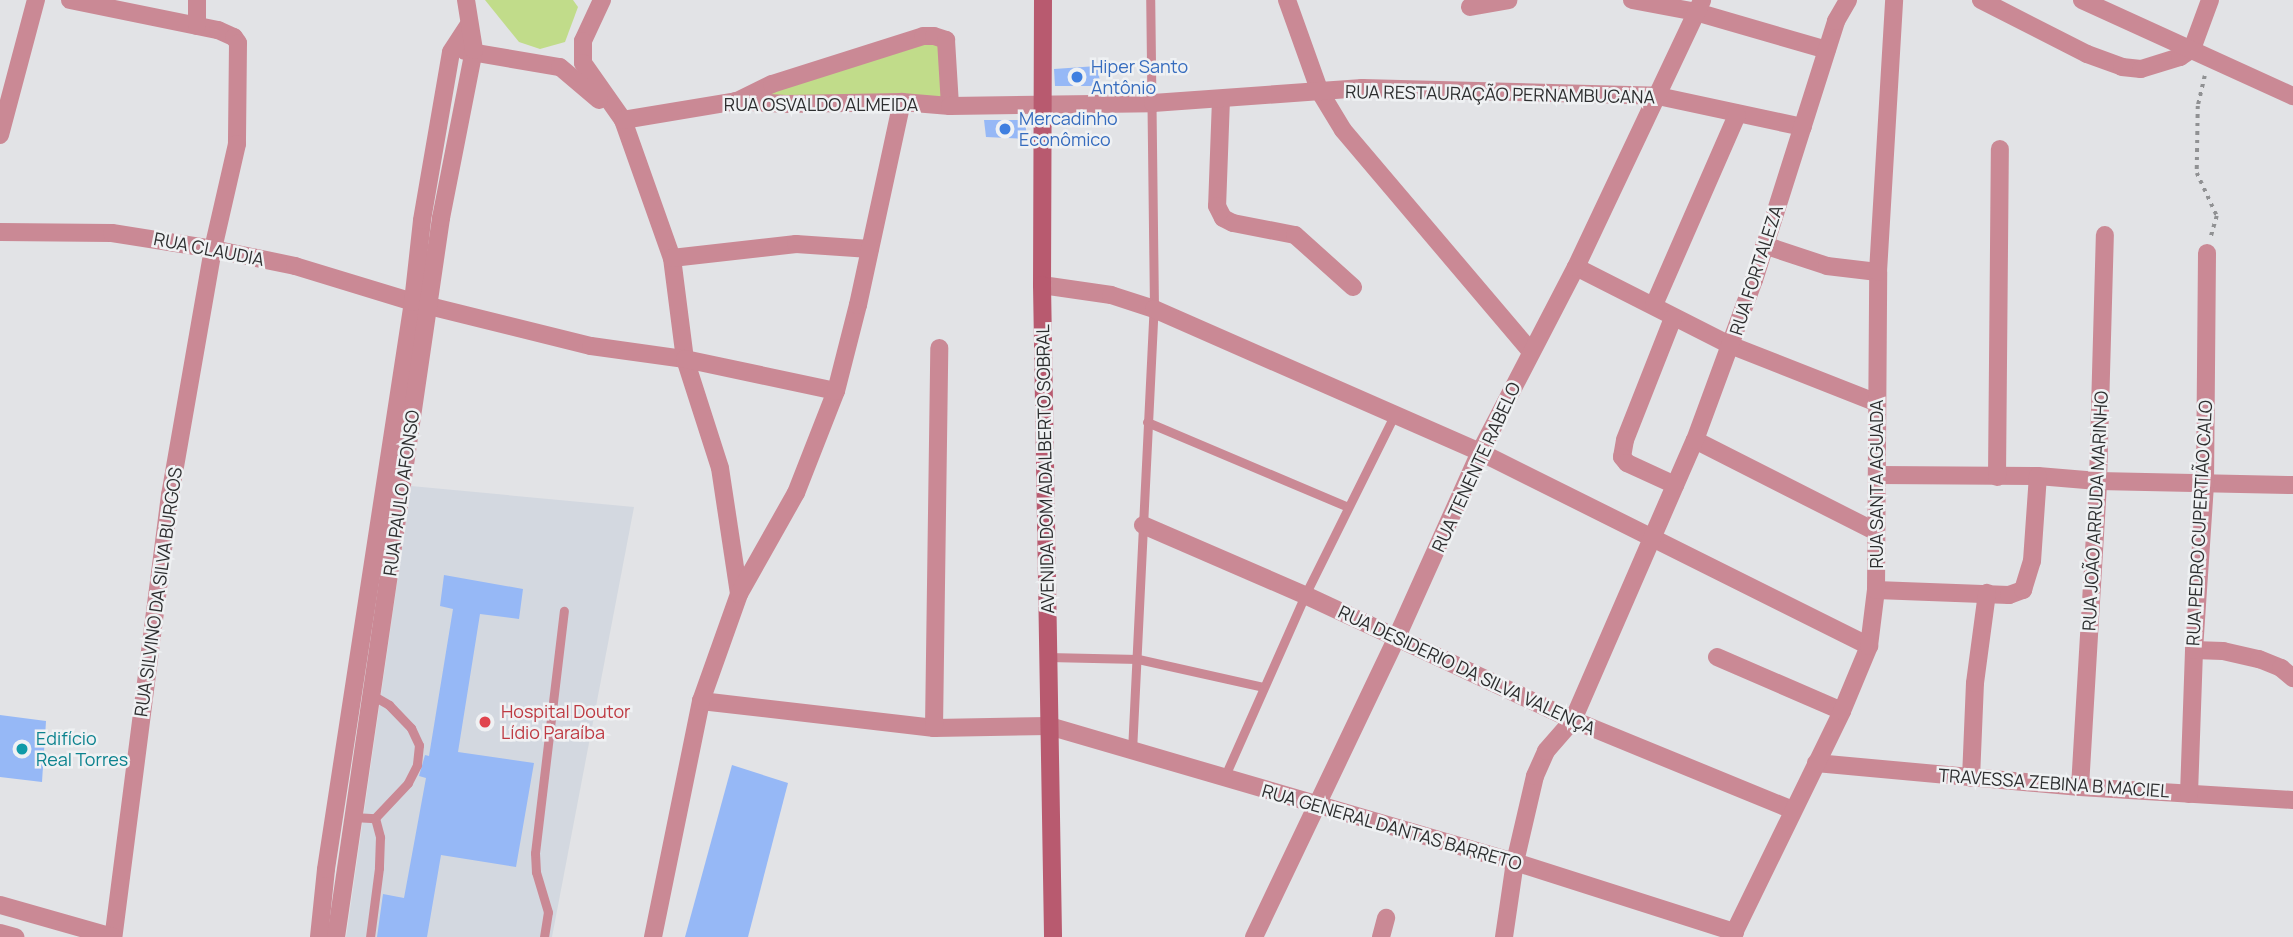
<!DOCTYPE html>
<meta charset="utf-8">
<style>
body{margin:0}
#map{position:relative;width:2293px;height:937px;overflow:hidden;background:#e2e3e6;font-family:Manrope,sans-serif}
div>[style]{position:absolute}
.built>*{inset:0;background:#d3d8e0}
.green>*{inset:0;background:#c1dc8a}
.building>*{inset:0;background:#96b8f6}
.path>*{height:3.5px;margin-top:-1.75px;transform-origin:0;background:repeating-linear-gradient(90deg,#909193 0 3.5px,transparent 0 8.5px)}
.service>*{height:9px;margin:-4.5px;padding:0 4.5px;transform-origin:4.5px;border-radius:4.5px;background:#ca8995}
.minor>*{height:18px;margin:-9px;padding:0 9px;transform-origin:9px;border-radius:9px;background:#ca8995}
.tertiary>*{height:18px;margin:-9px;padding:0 9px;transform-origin:9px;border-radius:9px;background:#ca8995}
.secondary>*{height:18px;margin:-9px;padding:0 9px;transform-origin:9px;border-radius:9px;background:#b85a6f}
.dots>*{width:19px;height:19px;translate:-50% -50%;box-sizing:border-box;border:4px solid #eff1f3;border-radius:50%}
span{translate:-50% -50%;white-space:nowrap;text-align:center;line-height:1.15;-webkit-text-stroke:5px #eff1f3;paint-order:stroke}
.shop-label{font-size:18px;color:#366cbe}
.left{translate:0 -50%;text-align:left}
.street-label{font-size:18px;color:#2d2e2f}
.health-label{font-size:18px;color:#be3a42}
.culture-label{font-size:18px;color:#0d838f}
</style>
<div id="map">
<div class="built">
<i style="clip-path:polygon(411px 486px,634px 507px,552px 937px,346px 937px)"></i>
</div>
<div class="green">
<i style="clip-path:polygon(485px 0,573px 0,578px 7px,565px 42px,540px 49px,519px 42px)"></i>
<i style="clip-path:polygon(939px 37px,950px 106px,736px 101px)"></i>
</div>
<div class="building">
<i style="clip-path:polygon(1097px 66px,1101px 86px,1055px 86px,1054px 69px)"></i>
<i style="clip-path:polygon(984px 120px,1025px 120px,1027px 139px,986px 137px)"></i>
<i style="clip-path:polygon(444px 575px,523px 589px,519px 619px,480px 614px,458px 752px,534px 763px,516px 867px,441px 855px,427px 937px,377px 937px,383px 894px,404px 898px,426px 778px,419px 776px,425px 755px,429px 756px,453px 609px,440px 606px)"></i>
<i style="clip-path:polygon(0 715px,46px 721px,42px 782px,0 777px)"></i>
<i style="clip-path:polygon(732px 765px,788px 783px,748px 937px,685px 937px)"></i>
</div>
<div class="path">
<i style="left:2205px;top:76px;width:31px;rotate:103deg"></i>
<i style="left:2198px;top:106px;width:67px;rotate:90.9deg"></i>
<i style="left:2197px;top:173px;width:47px;rotate:65.1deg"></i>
<i style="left:2217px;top:216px;width:22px;rotate:106deg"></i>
</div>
<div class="service">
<i style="left:1147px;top:422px;width:218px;rotate:22.9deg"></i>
<i style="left:1048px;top:657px;width:90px;rotate:1.3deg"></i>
<i style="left:1138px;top:659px;width:128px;rotate:12.6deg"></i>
<i style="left:372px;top:695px;width:20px;rotate:30deg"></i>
<i style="left:389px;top:705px;width:32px;rotate:46deg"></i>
<i style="left:411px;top:728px;width:19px;rotate:65deg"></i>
<i style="left:419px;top:745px;width:20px;rotate:96deg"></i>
<i style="left:417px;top:765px;width:20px;rotate:117deg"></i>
<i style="left:408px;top:783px;width:48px;rotate:133.3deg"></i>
<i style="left:1132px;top:751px;width:443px;rotate:-87.2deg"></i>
<i style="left:1154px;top:309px;width:309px;rotate:-90.7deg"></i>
<i style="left:1224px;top:778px;width:200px;rotate:-66.1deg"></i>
<i style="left:1305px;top:595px;width:200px;rotate:-63.6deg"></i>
<i style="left:353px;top:817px;width:22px;rotate:3deg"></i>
<i style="left:375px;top:818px;width:20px;rotate:75deg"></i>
<i style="left:380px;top:837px;width:31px;rotate:92deg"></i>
<i style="left:379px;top:868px;width:70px;rotate:97.4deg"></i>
<i style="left:544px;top:937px;width:25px;rotate:-81deg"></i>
<i style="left:548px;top:912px;width:42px;rotate:-106.7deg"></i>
<i style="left:536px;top:872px;width:19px;rotate:-93deg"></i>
<i style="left:535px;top:853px;width:244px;rotate:-83.2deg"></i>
</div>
<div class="minor">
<i style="left:70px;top:0;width:151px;rotate:11.5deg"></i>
<i style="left:218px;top:30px;width:17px;rotate:24deg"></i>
<i style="left:234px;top:37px;width:7px;rotate:56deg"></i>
<i style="left:238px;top:43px;width:101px;rotate:90.6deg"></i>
<i style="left:237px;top:144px;width:108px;rotate:102.9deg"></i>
<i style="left:213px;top:249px;width:250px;rotate:99.9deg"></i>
<i style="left:170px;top:495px;width:446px;rotate:97.3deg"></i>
<i style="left:197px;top:0;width:26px;rotate:90deg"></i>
<i style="left:602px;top:0;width:45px;rotate:114.9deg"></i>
<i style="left:583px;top:41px;width:22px;rotate:90deg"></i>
<i style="left:583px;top:63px;width:70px;rotate:54.9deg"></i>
<i style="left:623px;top:120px;width:146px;rotate:70.5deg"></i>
<i style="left:672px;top:258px;width:102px;rotate:82.7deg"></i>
<i style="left:685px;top:359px;width:114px;rotate:72.2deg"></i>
<i style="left:720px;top:468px;width:127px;rotate:81.4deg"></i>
<i style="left:1287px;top:0;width:98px;rotate:70.3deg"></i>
<i style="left:1320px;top:92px;width:44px;rotate:58.8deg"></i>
<i style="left:1343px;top:130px;width:291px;rotate:49.7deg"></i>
<i style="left:1632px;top:0;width:65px;rotate:10.6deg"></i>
<i style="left:1696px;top:12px;width:136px;rotate:16.2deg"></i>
<i style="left:1981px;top:0;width:119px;rotate:27deg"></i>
<i style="left:2087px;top:54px;width:37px;rotate:20deg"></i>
<i style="left:2122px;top:67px;width:19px;rotate:6deg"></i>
<i style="left:2141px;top:69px;width:41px;rotate:-17.1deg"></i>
<i style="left:2180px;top:57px;width:14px;rotate:-34deg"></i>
<i style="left:2192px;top:49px;width:52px;rotate:-69.8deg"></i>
<i style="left:1470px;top:7px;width:39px;rotate:-10deg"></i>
<i style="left:465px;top:51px;width:96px;rotate:9.6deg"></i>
<i style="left:560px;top:67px;width:51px;rotate:40.2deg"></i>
<i style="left:1221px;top:99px;width:107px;rotate:92.1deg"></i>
<i style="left:1217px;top:206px;width:13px;rotate:63deg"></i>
<i style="left:1223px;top:218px;width:11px;rotate:27deg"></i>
<i style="left:1233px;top:223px;width:63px;rotate:11deg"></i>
<i style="left:1295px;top:235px;width:78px;rotate:41.9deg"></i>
<i style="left:737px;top:101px;width:39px;rotate:-26deg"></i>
<i style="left:772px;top:84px;width:158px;rotate:-17.6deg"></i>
<i style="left:923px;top:36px;width:11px"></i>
<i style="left:934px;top:36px;width:13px;rotate:18deg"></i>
<i style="left:946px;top:40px;width:66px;rotate:86.5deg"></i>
<i style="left:623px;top:120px;width:115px;rotate:-9.5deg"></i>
<i style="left:736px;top:101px;width:50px;rotate:3.4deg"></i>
<i style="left:786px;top:104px;width:116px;rotate:-1deg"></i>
<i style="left:902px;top:102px;width:48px;rotate:4.8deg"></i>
<i style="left:950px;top:106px;width:203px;rotate:-0.8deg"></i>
<i style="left:1153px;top:103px;width:210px;rotate:-4.1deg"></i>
<i style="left:1362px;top:88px;width:296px;rotate:1.5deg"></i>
<i style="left:1658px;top:96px;width:148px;rotate:12.1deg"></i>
<i style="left:0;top:135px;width:140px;rotate:-75.1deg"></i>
<i style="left:0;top:232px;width:112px;rotate:0.5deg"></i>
<i style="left:112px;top:233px;width:102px;rotate:9deg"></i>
<i style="left:213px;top:249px;width:84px;rotate:11.7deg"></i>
<i style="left:295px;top:266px;width:123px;rotate:17deg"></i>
<i style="left:413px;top:302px;width:183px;rotate:13.9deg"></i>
<i style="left:591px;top:346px;width:95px;rotate:7.9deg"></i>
<i style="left:685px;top:359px;width:154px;rotate:12deg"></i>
<i style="left:1764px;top:245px;width:66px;rotate:18.4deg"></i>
<i style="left:1827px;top:266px;width:51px;rotate:6.7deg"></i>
<i style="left:672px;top:258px;width:125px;rotate:-6.4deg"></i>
<i style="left:796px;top:244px;width:74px;rotate:3.9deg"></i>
<i style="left:1576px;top:267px;width:173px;rotate:26.9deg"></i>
<i style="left:1730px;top:345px;width:158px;rotate:21.5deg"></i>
<i style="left:1042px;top:285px;width:70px;rotate:8.2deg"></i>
<i style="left:1111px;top:295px;width:45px;rotate:18deg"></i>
<i style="left:1154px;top:309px;width:356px;rotate:23.7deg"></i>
<i style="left:1480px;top:452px;width:435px;rotate:26.5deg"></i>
<i style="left:1654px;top:305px;width:207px;rotate:-66.4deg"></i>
<i style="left:1673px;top:318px;width:131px;rotate:111.5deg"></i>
<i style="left:1625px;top:440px;width:17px;rotate:100deg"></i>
<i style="left:1622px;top:457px;width:8px;rotate:50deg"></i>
<i style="left:1627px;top:463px;width:53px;rotate:24.6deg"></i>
<i style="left:1695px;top:440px;width:203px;rotate:26.9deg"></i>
<i style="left:1878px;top:475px;width:160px;rotate:0.4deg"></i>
<i style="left:2038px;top:476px;width:60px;rotate:4.8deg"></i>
<i style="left:2098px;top:481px;width:195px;rotate:1.2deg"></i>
<i style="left:1997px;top:477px;width:328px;rotate:-89.5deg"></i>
<i style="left:1143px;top:525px;width:176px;rotate:23.4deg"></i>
<i style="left:1305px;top:595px;width:296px;rotate:25deg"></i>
<i style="left:1573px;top:720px;width:237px;rotate:22.3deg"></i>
<i style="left:1876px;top:590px;width:133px;rotate:2.2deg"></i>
<i style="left:2009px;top:595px;width:15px;rotate:-20deg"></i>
<i style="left:2023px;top:590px;width:30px;rotate:-73deg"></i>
<i style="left:2032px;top:561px;width:85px;rotate:-86deg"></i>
<i style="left:2194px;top:650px;width:29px;rotate:2deg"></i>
<i style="left:2223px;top:651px;width:37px;rotate:13deg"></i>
<i style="left:2259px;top:659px;width:24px;rotate:22deg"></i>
<i style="left:2281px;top:668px;width:16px;rotate:40deg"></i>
<i style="left:1717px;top:657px;width:136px;rotate:23.4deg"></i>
<i style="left:701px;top:701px;width:235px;rotate:6.6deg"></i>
<i style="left:934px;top:728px;width:115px;rotate:-1deg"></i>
<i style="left:1049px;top:726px;width:485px;rotate:16.3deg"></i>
<i style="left:1515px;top:862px;width:231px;rotate:17.7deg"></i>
<i style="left:934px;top:728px;width:380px;rotate:-89.2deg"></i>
<i style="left:1816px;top:763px;width:265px;rotate:5.2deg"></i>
<i style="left:2080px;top:787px;width:213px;rotate:3.5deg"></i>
<i style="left:1971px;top:778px;width:95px;rotate:-87.6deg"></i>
<i style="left:1975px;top:683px;width:91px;rotate:-82.4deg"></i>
<i style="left:2080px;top:787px;width:307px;rotate:-86.6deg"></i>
<i style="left:2098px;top:481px;width:246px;rotate:-88.4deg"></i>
<i style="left:2189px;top:794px;width:144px;rotate:-88deg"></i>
<i style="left:2194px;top:650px;width:167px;rotate:-86.2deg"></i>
<i style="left:2205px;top:483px;width:230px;rotate:-89.5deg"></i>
<i style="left:319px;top:937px;width:68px;rotate:-84.1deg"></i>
<i style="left:326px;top:869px;width:574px;rotate:-81.28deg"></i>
<i style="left:413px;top:302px;width:82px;rotate:-83.7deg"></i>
<i style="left:422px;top:220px;width:170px;rotate:-80.2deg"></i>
<i style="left:451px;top:52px;width:33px;rotate:-57deg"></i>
<i style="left:336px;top:937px;width:727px;rotate:-81.69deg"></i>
<i style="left:441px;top:218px;width:171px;rotate:-78.9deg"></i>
<i style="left:474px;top:50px;width:51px;rotate:-99.1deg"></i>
<i style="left:653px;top:937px;width:241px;rotate:-78.5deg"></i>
<i style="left:701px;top:701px;width:114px;rotate:-70.4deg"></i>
<i style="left:739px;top:594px;width:116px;rotate:-60.6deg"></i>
<i style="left:796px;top:493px;width:110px;rotate:-68.6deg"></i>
<i style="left:836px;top:391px;width:89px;rotate:-75.7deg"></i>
<i style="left:858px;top:305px;width:208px;rotate:-77.8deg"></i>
<i style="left:1254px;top:937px;width:330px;rotate:-64.5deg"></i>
<i style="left:1396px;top:639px;width:205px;rotate:-65.8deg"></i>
<i style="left:1480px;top:452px;width:208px;rotate:-62.6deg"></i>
<i style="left:1576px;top:267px;width:295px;rotate:-64.7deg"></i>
<i style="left:1381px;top:937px;width:20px;rotate:-75deg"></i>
<i style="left:1504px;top:937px;width:76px;rotate:-81.7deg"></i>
<i style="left:1515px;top:862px;width:88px;rotate:-76.9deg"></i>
<i style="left:1535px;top:776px;width:27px;rotate:-66deg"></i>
<i style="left:1546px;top:751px;width:41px;rotate:-48.9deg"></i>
<i style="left:1573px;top:720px;width:305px;rotate:-66.5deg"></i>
<i style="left:1695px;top:440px;width:171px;rotate:-69.8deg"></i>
<i style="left:1754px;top:280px;width:272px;rotate:-72.4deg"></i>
<i style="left:1836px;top:21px;width:24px;rotate:-60deg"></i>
<i style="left:1732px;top:937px;width:251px;rotate:-64deg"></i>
<i style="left:1842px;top:711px;width:70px;rotate:-67.4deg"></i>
<i style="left:1869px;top:646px;width:56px;rotate:-82.9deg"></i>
<i style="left:1876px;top:590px;width:318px;rotate:-89.6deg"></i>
<i style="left:1878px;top:272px;width:272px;rotate:-86.6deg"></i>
</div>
<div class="tertiary">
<i style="left:2082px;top:0;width:232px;rotate:24.5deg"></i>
<i style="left:0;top:905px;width:117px;rotate:15.8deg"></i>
<i style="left:0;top:933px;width:16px;rotate:15deg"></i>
</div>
<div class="secondary">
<i style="left:1043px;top:0;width:285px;rotate:90.2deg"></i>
<i style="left:1042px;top:285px;width:652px;rotate:89.03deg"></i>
</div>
<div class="dots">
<i style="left:1077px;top:77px;background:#3f7fe0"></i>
<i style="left:1005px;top:129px;background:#3f7fe0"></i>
<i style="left:485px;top:722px;background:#e0444e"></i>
<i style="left:22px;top:749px;background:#0f9aa8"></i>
</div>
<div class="shop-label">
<span class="left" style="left:1091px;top:77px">Hiper Santo<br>Antônio</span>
<span class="left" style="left:1019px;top:129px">Mercadinho<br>Econômico</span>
</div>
<div class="street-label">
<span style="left:1500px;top:94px;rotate:1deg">RUA RESTAURAÇÃO PERNAMBUCANA</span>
<span style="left:821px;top:104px">RUA OSVALDO ALMEIDA</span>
<span style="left:209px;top:249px;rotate:11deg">RUA CLAUDIA</span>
<span style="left:1756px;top:270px;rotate:-72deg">RUA FORTALEZA</span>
<span style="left:1476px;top:467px;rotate:-65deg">RUA TENENTE RABELO</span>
<span style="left:1045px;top:469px;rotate:-91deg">AVENIDA DOM ADALBERTO SOBRAL</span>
<span style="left:1876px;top:484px;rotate:-90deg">RUA SANTA AGUADA</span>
<span style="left:401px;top:493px;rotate:-82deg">RUA PAULO AFONSO</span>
<span style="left:2095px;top:511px;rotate:-87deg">RUA JOÃO ARRUDA MARINHO</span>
<span style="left:2199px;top:523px;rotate:-87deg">RUA PEDRO CUPERTIÃO CALO</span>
<span style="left:158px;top:592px;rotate:-82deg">RUA SILVINO DA SILVA BURGOS</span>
<span style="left:1467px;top:670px;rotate:25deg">RUA DESIDERIO DA SILVA VALENÇA</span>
<span style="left:2054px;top:783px;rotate:4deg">TRAVESSA ZEBINA B MACIEL</span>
<span style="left:1392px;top:827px;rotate:16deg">RUA GENERAL DANTAS BARRETO</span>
</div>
<div class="health-label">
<span class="left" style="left:501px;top:722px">Hospital Doutor<br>Lídio Paraíba</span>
</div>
<div class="culture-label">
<span class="left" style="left:36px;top:749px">Edifício<br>Real Torres</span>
</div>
</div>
